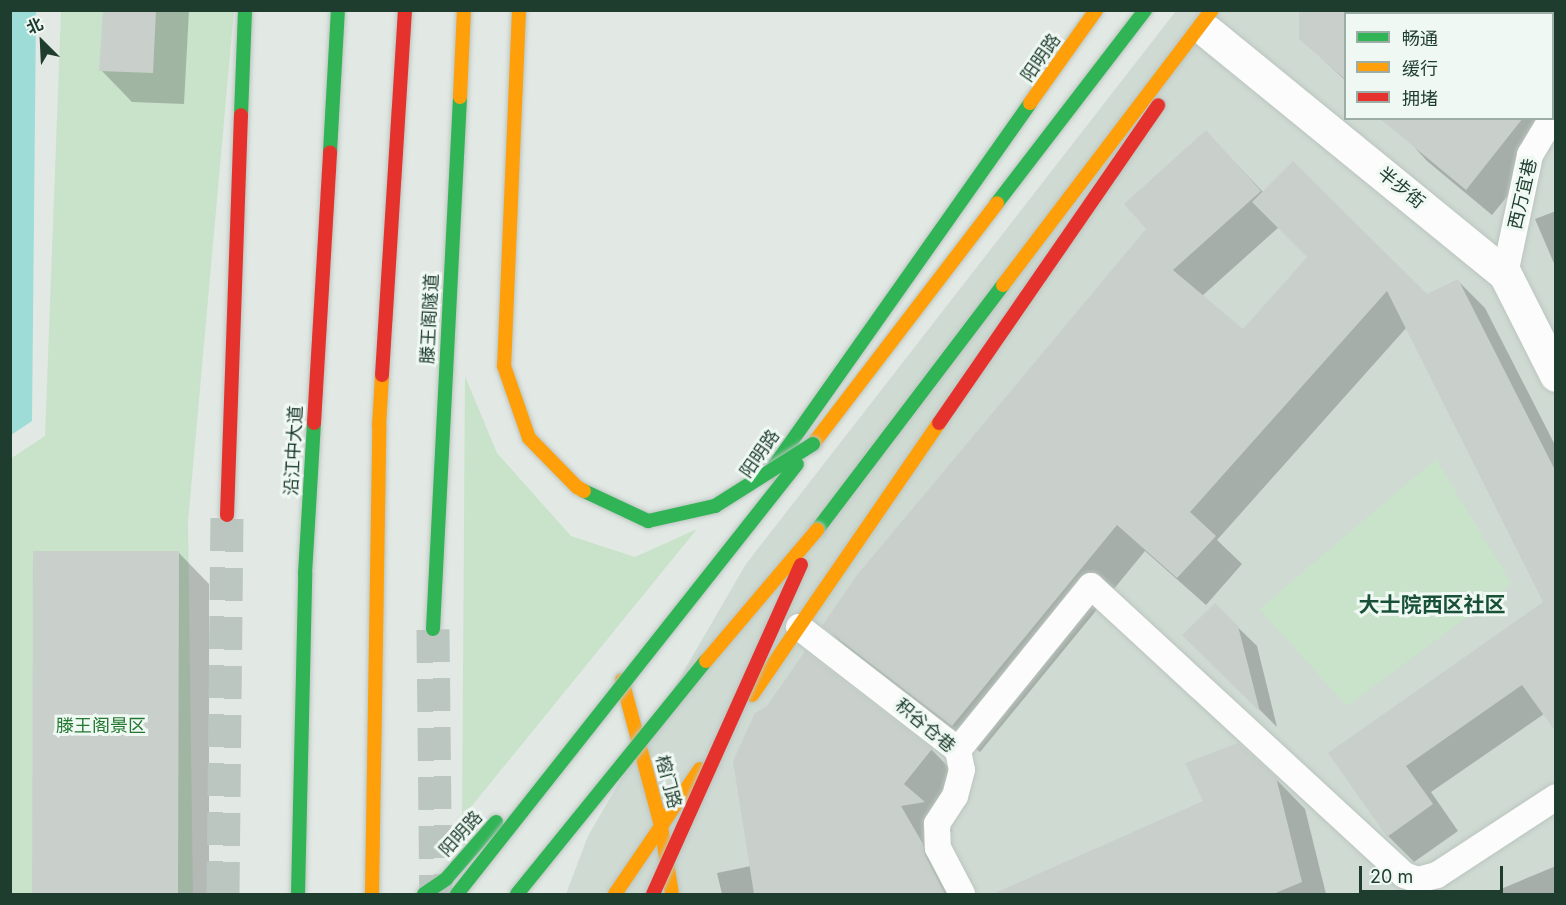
<!DOCTYPE html>
<meta charset="utf-8">
<style>
body{margin:0}
#map{position:relative;width:1566px;height:905px;overflow:hidden;background:#e2e8e4;font-family:Inter,"Noto Sans SC",sans-serif}
div>[style]{position:absolute}
.built>*{inset:0;background:#cfdad3}
.green>*{inset:0;background:#c9e3cb}
.water>*{inset:0;background:#9ddcd7}
.shadow>*{inset:0;background:#0003}
.building>*{inset:0;background:#c9d0cc}
.highway-tunnel>*{height:33px;margin-top:-16.5px;transform-origin:0;background:repeating-linear-gradient(90deg,#bbc6c0 0 33px,transparent 0 49px)}
.roads{filter:drop-shadow(0 0 2px #bbc5bf) drop-shadow(0 0 2px #bbc5bf)}
.lane>*{height:26px;margin:-13px;padding:0 13px;transform-origin:13px;border-radius:13px;background:#fbfcfb}
.street>*{height:33px;margin:-16.5px;padding:0 16.5px;transform-origin:16.5px;border-radius:16.5px;background:#fbfcfb}
.fast>*{height:14px;margin:-7px;padding:0 7px;transform-origin:7px;border-radius:7px;background:#30b455}
.slow>*{height:14px;margin:-7px;padding:0 7px;transform-origin:7px;border-radius:7px;background:#ff9f0a}
.jam>*{height:14px;margin:-7px;padding:0 7px;transform-origin:7px;border-radius:7px;background:#e5322d}
.bridges{filter:drop-shadow(0 0 2px #bbc5c0) drop-shadow(0 0 2px #bbc5c0)}
.fast-bridge>*{height:14px;margin:-7px;padding:0 7px;transform-origin:7px;border-radius:7px;background:#30b455}
.slow-bridge>*{height:14px;margin:-7px;padding:0 7px;transform-origin:7px;border-radius:7px;background:#ff9f0a}
.jam-bridge>*{height:14px;margin:-7px;padding:0 7px;transform-origin:7px;border-radius:7px;background:#e5322d}
span{translate:-50% -50%;white-space:nowrap;text-align:center;line-height:1.15;-webkit-text-stroke:6px #eff8f2;paint-order:stroke}
.street-label{font-size:18px;color:#1e3d2e}
.park-label{font-size:18px;color:#247832}
.quarter-label{font-size:21px;color:#185137;font-weight:700}
.frame{position:absolute;inset:0;border:12px solid #1e3d2e;pointer-events:none}
.legend{position:absolute;left:1344px;top:12px;width:210px;height:108px;box-sizing:border-box;background:#eff8f2;border:2px solid #9bada4;margin:0;padding:8px 10px;list-style:none;font-size:18px;color:#1e3d2e}
.legend li{display:flex;align-items:center;gap:12px;height:30px}
.legend b{width:30px;border:2px solid #9bada4}
.north{position:absolute;left:12px;top:12px;width:60px;height:60px;-webkit-text-stroke:4px #eff8f2;paint-order:stroke;rotate:336deg;font-size:16px;font-weight:700;line-height:24px;text-align:center;color:#1e3d2e}
.north::after{content:'';display:block;margin:auto;width:21px;height:27px;background:#1e3d2e;clip-path:polygon(50% 0,100% 100%,50% 72%,0 100%)}
.scale{position:absolute;left:1359px;top:866px;width:144px;height:27px;box-sizing:border-box;border:3px solid #1e3d2e;border-top:0;padding-left:8px;font-size:18px;line-height:21px;white-space:nowrap;color:#1e3d2e;-webkit-text-stroke:4px #eff8f2;paint-order:stroke}
</style>
<div id="map">
<div class="built">
<i style="clip-path:polygon(evenodd,1176px 11px,1555px 11px,1555px 894px,566px 894px,588px 836px,746px 564px,1176px 11px,1346px 14px,1552px 14px,1552px 118px,1346px 118px,1346px 14px)"></i>
</div>
<div class="green">
<i style="clip-path:polygon(61px 11px,234px 11px,188px 522px,193px 894px,11px 894px,10px 459px,45px 436px)"></i>
<i style="clip-path:polygon(465px 376px,497px 453px,571px 536px,635px 557px,697px 529px,462px 818px)"></i>
<i style="clip-path:polygon(1436px 459px,1512px 584px,1347px 706px,1259px 609px)"></i>
</div>
<div class="water">
<i style="clip-path:polygon(11px 10px,36px 11px,32px 421px,11px 435px)"></i>
</div>
<div class="shadow">
<i style="clip-path:polygon(104px 10px,189px 10px,184px 104px,132px 102px,101px 70px)"></i>
<i style="clip-path:polygon(1301px 10px,1404px 10px,1401px 14px,1346px 14px,1346px 81px,1300px 38px)"></i>
<i style="clip-path:polygon(1502px 10px,1556px 10px,1556px 137px,1492px 215px,1427px 161px,1388px 118px,1552px 118px,1552px 14px,1499px 14px)"></i>
<i style="clip-path:polygon(evenodd,1206px 132px,1263px 192px,1427px 296px,1458px 281px,1485px 308px,1556px 447px,1556px 729px,1544px 714px,1431px 792px,1458px 831px,1414px 862px,1388px 836px,1330px 753px,1547px 601px,1407px 327px,1217px 540px,1242px 564px,1206px 605px,1145px 551px,980px 752px,852px 653px,824px 626px,1148px 229px,1206px 132px,1279px 227px,1313px 261px,1243px 331px,1202px 296px,1279px 227px)"></i>
<i style="clip-path:polygon(1556px 211px,1556px 268px,1535px 219px)"></i>
<i style="clip-path:polygon(35px 552px,178px 552px,209px 584px,209px 894px,34px 894px)"></i>
<i style="clip-path:polygon(1215px 605px,1257px 646px,1277px 727px,1185px 635px)"></i>
<i style="clip-path:polygon(806px 653px,932px 750px,961px 780px,934px 813px,953px 831px,929px 835px,958px 894px,722px 894px,717px 873px,751px 866px,768px 707px)"></i>
<i style="clip-path:polygon(1275px 778px,1305px 809px,1326px 894px,997px 894px,1205px 802px)"></i>
<i style="clip-path:polygon(1556px 866px,1556px 894px,1489px 894px)"></i>
</div>
<div class="building">
<i style="clip-path:polygon(103px 10px,156px 10px,153px 73px,99px 71px)"></i>
<i style="clip-path:polygon(1299px 10px,1346px 10px,1346px 80px,1299px 39px)"></i>
<i style="clip-path:polygon(1379px 118px,1523px 118px,1466px 190px)"></i>
<i style="clip-path:polygon(1206px 130px,1261px 191px,1173px 270px,1243px 329px,1307px 257px,1252px 202px,1293px 161px,1427px 294px,1458px 279px,1556px 472px,1556px 732px,1522px 685px,1406px 766px,1433px 804px,1387px 837px,1328px 753px,1543px 602px,1387px 291px,1190px 512px,1216px 536px,1177px 578px,1117px 525px,952px 726px,822px 626px,857px 575px,1146px 229px,1124px 204px)"></i>
<i style="clip-path:polygon(33px 551px,179px 551px,178px 894px,32px 894px)"></i>
<i style="clip-path:polygon(1215px 603px,1238px 626px,1260px 712px,1182px 635px)"></i>
<i style="clip-path:polygon(805px 651px,932px 749px,904px 784px,925px 802px,901px 806px,923px 844px,925px 855px,945px 894px,754px 894px,733px 761px,755px 713px,767px 706px)"></i>
<i style="clip-path:polygon(1238px 743px,1276px 777px,1302px 882px,1273px 894px,993px 894px,1203px 801px,1185px 763px)"></i>
</div>
<div class="highway-tunnel">
<i style="left:433px;top:629px;width:265px;rotate:89.4deg"></i>
<i style="left:223px;top:894px;width:379px;rotate:-89.4deg"></i>
</div>
<div class="roads">
<div class="lane">
<i style="left:1505px;top:274px;width:122px;rotate:-78.1deg"></i>
<i style="left:1530px;top:155px;width:43px;rotate:-59.3deg"></i>
<i style="left:799px;top:627px;width:201px;rotate:37.7deg"></i>
<i style="left:958px;top:750px;width:20px;rotate:79deg"></i>
<i style="left:962px;top:770px;width:27px;rotate:105deg"></i>
<i style="left:955px;top:796px;width:33px;rotate:123deg"></i>
<i style="left:937px;top:824px;width:24px;rotate:88deg"></i>
<i style="left:938px;top:848px;width:52px;rotate:62.4deg"></i>
<i style="left:958px;top:750px;width:211px;rotate:-51deg"></i>
<i style="left:1091px;top:586px;width:426px;rotate:42.7deg"></i>
<i style="left:1404px;top:875px;width:15px;rotate:20deg"></i>
<i style="left:1418px;top:880px;width:20px;rotate:-15deg"></i>
<i style="left:1437px;top:875px;width:142px;rotate:-33.2deg"></i>
</div>
<div class="street">
<i style="left:1208px;top:32px;width:383px;rotate:39.2deg"></i>
<i style="left:1505px;top:274px;width:113px;rotate:63.2deg"></i>
</div>
<div class="fast">
<i style="left:241px;top:115px;width:105px;rotate:-87.8deg"></i>
<i style="left:330px;top:152px;width:142px;rotate:-86.8deg"></i>
<i style="left:997px;top:203px;width:243px;rotate:-52.5deg"></i>
<i style="left:770px;top:472px;width:451px;rotate:-54.8deg"></i>
<i style="left:817px;top:530px;width:308px;rotate:-52.8deg"></i>
<i style="left:433px;top:629px;width:533px;rotate:-87.09deg"></i>
<i style="left:298px;top:894px;width:320px;rotate:-88.7deg"></i>
<i style="left:305px;top:574px;width:151px;rotate:-86.6deg"></i>
<i style="left:424px;top:894px;width:27px;rotate:-34deg"></i>
<i style="left:446px;top:879px;width:76px;rotate:-48.7deg"></i>
</div>
<div class="slow">
<i style="left:460px;top:97px;width:87px;rotate:-87.4deg"></i>
<i style="left:1030px;top:103px;width:114px;rotate:-54.6deg"></i>
<i style="left:1003px;top:285px;width:345px;rotate:-52.8deg"></i>
<i style="left:813px;top:444px;width:303px;rotate:-52.6deg"></i>
<i style="left:622px;top:680px;width:151px;rotate:75deg"></i>
<i style="left:661px;top:826px;width:69px;rotate:80.8deg"></i>
<i style="left:752px;top:695px;width:330px;rotate:-55.5deg"></i>
<i style="left:372px;top:894px;width:468px;rotate:-89.1deg"></i>
<i style="left:379px;top:426px;width:51px;rotate:-86.6deg"></i>
<i style="left:615px;top:894px;width:151px;rotate:-55.8deg"></i>
</div>
<div class="jam">
<i style="left:382px;top:375px;width:366px;rotate:-86.4deg"></i>
<i style="left:314px;top:423px;width:271px;rotate:-86.6deg"></i>
<i style="left:939px;top:423px;width:386px;rotate:-55.4deg"></i>
<i style="left:227px;top:515px;width:400px;rotate:-88deg"></i>
</div>
</div>
<div class="bridges">
<div class="fast-bridge">
<i style="left:584px;top:491px;width:71px;rotate:25.1deg"></i>
<i style="left:648px;top:521px;width:69px;rotate:-12.6deg"></i>
<i style="left:715px;top:506px;width:116px;rotate:-32.3deg"></i>
<i style="left:457px;top:894px;width:548px;rotate:-51.67deg"></i>
<i style="left:517px;top:894px;width:300px;rotate:-51deg"></i>
</div>
<div class="slow-bridge">
<i style="left:519px;top:10px;width:356px;rotate:92.4deg"></i>
<i style="left:504px;top:366px;width:76px;rotate:70.9deg"></i>
<i style="left:529px;top:438px;width:69px;rotate:45.6deg"></i>
<i style="left:577px;top:487px;width:8px;rotate:30deg"></i>
<i style="left:706px;top:661px;width:172px;rotate:-49.7deg"></i>
</div>
<div class="jam-bridge">
<i style="left:653px;top:894px;width:361px;rotate:-65.8deg"></i>
</div>
</div>
<div class="street-label">
<span style="left:1041px;top:58px;rotate:-55deg">阳明路</span>
<span style="left:1401px;top:188px;rotate:39deg">半步街</span>
<span style="left:1523px;top:194px;rotate:-77deg">西万宜巷</span>
<span style="left:430px;top:319px;rotate:-87deg">滕王阁隧道</span>
<span style="left:294px;top:451px;rotate:-87deg">沿江中大道</span>
<span style="left:760px;top:454px;rotate:-55deg">阳明路</span>
<span style="left:925px;top:726px;rotate:40deg">积谷仓巷</span>
<span style="left:668px;top:782px;rotate:75deg">榕门路</span>
<span style="left:461px;top:834px;rotate:-48deg">阳明路</span>
</div>
<div class="park-label">
<span style="left:101px;top:726px">滕王阁景区</span>
</div>
<div class="quarter-label">
<span style="left:1432px;top:605px">大士院西区社区</span>
</div>
<div class="frame"></div>
<ul class="legend">
<li><b style="height:8px;background:#30b455"></b>畅通</li>
<li><b style="height:8px;background:#ff9f0a"></b>缓行</li>
<li><b style="height:8px;background:#e5322d"></b>拥堵</li>
</ul>
<div class="north">北</div>
<div class="scale">20 m</div>
</div>
